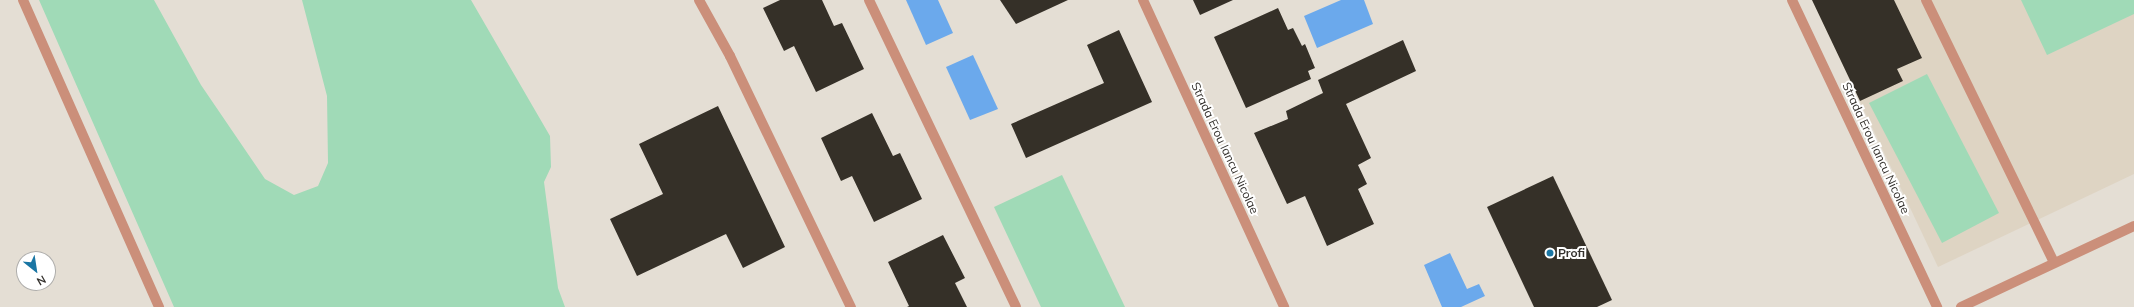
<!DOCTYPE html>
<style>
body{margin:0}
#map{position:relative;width:2134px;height:307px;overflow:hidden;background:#e4ded4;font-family:Mulish,sans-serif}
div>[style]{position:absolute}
.built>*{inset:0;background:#ded4c3}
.green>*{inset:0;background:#a0dab7}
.water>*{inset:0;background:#6ba9ec}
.building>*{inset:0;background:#353028}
.minor>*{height:10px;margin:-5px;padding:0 5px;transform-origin:5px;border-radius:5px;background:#cb8f7a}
.dots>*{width:11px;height:11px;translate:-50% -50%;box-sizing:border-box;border:2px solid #fff;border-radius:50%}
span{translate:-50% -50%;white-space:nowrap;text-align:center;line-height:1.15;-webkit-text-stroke:4px #fff;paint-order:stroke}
.street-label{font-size:12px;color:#35322e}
.poi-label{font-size:12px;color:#35322e;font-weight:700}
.left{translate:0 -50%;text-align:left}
.north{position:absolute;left:16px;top:251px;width:40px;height:40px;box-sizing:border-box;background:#fff;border:1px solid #aeadab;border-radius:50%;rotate:150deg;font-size:11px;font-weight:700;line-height:16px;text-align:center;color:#35322e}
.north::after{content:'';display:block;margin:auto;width:14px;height:18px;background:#1a76a4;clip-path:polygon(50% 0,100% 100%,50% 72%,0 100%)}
</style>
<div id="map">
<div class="built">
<i style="clip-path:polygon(1812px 0,2134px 0,2134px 174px,1938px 267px)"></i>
</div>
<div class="green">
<i style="clip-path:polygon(39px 0,154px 0,201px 85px,265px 179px,294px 195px,318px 186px,328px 163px,327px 96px,302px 0,471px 0,550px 136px,551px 167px,544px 182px,558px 288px,565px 307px,174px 307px)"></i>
<i style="clip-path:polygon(2021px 0,2134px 0,2134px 14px,2047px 55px)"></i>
<i style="clip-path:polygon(1927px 74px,1999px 213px,1942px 243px,1869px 103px)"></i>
<i style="clip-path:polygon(1062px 175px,1125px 307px,1041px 307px,994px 207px)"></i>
</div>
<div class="water">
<i style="clip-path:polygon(906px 0,938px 0,953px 33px,926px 45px)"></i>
<i style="clip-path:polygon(1341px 0,1364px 0,1373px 24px,1317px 48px,1304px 16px)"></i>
<i style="clip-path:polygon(973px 55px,998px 109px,970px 120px,946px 67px)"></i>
<i style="clip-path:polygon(1450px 253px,1467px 289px,1479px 284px,1485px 296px,1461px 307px,1442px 307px,1424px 265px)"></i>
</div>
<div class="building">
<i style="clip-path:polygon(780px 0,822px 0,834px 26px,842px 23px,864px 69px,816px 92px,794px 46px,784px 51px,763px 8px)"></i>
<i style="clip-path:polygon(1000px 0,1068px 0,1016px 24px)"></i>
<i style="clip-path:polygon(1193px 0,1233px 0,1200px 15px)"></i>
<i style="clip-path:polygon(1812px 0,1894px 0,1922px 58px,1897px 69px,1903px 81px,1860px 101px)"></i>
<i style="clip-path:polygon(1278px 8px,1288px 30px,1293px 28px,1302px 46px,1305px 44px,1315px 68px,1308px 71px,1311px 79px,1246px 108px,1214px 37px)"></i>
<i style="clip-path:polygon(1119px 30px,1152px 102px,1026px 158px,1011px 124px,1104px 83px,1087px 45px)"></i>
<i style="clip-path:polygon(1403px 40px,1416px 71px,1346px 104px,1371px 158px,1358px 165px,1367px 184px,1358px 189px,1374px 224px,1327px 246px,1305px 196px,1287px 204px,1254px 133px,1288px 119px,1286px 111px,1323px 93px,1318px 80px)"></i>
<i style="clip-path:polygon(718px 106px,785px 247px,743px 268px,726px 234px,637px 276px,610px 219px,663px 194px,639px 144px)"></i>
<i style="clip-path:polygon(872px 113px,893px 156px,900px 153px,922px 199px,874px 222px,852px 176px,841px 181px,821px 138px)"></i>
<i style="clip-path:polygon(1553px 176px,1612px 300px,1597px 307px,1534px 307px,1487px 207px)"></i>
<i style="clip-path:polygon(943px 235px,965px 278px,955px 283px,967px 307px,907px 307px,909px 306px,888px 262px)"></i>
</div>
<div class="minor">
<i style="left:23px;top:0;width:336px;rotate:66.1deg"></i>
<i style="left:699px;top:0;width:64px;rotate:61deg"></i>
<i style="left:730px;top:56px;width:279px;rotate:64.3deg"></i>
<i style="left:869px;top:0;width:340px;rotate:64.4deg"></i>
<i style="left:1143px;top:0;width:338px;rotate:65.3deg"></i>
<i style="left:1792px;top:0;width:340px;rotate:64.7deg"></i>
<i style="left:1926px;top:0;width:292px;rotate:64deg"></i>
<i style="left:1961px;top:307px;width:191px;rotate:-25.1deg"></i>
</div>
<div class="dots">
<i style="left:1550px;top:253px;background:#1a76a4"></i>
</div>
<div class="street-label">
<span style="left:1225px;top:148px;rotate:65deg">Strada Erou Iancu Nicolae</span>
<span style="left:1876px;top:148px;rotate:65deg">Strada Erou Iancu Nicolae</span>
</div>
<div class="poi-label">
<span class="left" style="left:1558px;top:253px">Profi</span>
</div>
<div class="north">N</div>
</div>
